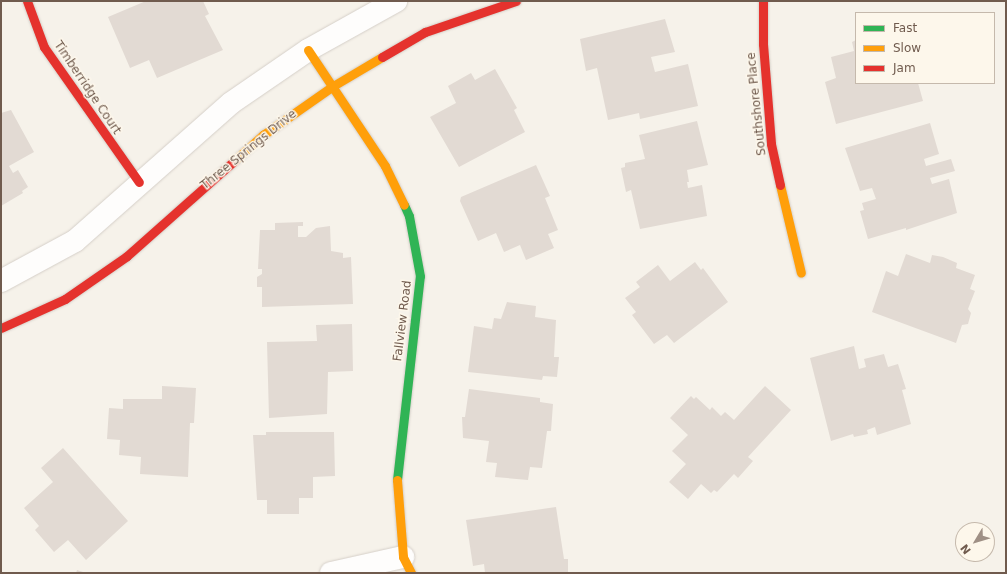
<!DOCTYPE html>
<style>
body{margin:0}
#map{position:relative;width:1007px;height:574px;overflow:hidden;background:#f6f2ea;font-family:"DejaVu Sans",sans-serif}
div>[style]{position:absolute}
.building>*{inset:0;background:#e2dad3}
.roads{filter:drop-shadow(0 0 1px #d5cfc8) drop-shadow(0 0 1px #d5cfc8)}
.street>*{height:22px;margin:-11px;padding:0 11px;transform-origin:11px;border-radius:11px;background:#fefdfc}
.fast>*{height:9px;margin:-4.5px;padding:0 4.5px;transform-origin:4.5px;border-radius:4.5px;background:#30b455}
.slow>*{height:9px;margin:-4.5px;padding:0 4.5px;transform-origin:4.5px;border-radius:4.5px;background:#ff9f0a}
.jam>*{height:9px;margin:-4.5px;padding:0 4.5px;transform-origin:4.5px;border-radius:4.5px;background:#e5322d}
span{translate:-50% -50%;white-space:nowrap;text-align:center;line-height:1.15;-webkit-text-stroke:3px #fdf7eb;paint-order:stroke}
.street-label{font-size:12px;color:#705b4e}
.frame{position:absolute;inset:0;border:2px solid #705b4e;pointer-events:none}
.legend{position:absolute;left:855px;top:12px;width:140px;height:72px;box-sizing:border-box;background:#fdf7eb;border:1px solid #c5b9ac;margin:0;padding:5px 7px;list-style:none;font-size:12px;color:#705b4e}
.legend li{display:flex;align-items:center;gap:8px;height:20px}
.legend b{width:20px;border:1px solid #c5b9ac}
.north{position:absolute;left:955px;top:522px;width:40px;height:40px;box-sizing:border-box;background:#fdf7eb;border:1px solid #c5b9ac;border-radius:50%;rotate:232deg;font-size:11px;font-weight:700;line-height:16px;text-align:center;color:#705b4e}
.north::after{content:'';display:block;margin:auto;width:14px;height:18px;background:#9f9085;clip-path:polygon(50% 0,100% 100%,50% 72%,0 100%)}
</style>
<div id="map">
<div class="building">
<i style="clip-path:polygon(146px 1px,203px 1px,209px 14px,205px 16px,223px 50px,157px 78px,149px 60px,130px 68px,108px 17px)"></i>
<i style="clip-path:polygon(665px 19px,675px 52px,651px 57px,655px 72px,688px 64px,698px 106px,640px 119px,639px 113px,608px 120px,597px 68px,586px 71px,580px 39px)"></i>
<i style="clip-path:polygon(856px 40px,856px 83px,918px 83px,923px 101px,836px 124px,825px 82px,836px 78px,831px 57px,854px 51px,852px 42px)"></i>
<i style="clip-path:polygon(495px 69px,517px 108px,514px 110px,525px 132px,459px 167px,430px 117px,456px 103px,448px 86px,471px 73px,475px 80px)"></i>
<i style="clip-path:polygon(11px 110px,34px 152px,9px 166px,13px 173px,18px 170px,28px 187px,22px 191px,23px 193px,1px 206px,1px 113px)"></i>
<i style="clip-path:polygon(697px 121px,708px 165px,687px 170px,689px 182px,687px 182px,688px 188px,702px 185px,707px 216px,640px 229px,631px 190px,626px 192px,621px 168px,625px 167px,625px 163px,645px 159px,639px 135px)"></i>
<i style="clip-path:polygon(930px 123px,939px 154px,924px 159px,926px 166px,951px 159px,955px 171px,930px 178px,932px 184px,949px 179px,957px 213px,906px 230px,906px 228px,868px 239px,860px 211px,864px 210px,862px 203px,876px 199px,872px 188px,860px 191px,845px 148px)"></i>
<i style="clip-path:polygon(536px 165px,550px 196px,545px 198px,558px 230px,548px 234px,554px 248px,526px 260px,520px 245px,504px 252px,496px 233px,478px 241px,460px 201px,461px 197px)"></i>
<i style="clip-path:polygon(303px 222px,303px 226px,298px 226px,298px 237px,306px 237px,316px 228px,330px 226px,331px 251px,343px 253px,343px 258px,351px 257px,353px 304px,262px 307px,262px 287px,257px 287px,257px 277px,262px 274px,262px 269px,258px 269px,260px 230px,275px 230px,275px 223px)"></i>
<i style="clip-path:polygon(906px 254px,930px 263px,932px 255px,943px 257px,957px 263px,956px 268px,975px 275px,970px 289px,975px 291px,968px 309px,971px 313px,968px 324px,962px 325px,956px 343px,872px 312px,886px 271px,898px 276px)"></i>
<i style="clip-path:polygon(695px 262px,701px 270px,703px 268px,728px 302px,674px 343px,667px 335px,654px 344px,632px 315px,636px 312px,625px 298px,640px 287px,636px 282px,658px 265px,670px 281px)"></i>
<i style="clip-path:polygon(507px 302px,536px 306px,535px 317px,556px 320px,554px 357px,559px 357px,557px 377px,543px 376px,542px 380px,468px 372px,474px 326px,492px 329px,494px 318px,501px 319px)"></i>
<i style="clip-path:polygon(352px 324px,353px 371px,328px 372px,327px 414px,269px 418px,267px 342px,317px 341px,316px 325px)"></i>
<i style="clip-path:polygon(854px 346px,859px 369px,866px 367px,864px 359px,884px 354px,888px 367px,898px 364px,906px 389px,902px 390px,911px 424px,877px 435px,875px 427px,867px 430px,868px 434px,854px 437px,853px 434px,831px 441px,810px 358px)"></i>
<i style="clip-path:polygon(162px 386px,196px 388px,194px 423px,190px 423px,188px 477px,140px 474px,141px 457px,119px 455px,120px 440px,107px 439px,109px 408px,123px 409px,123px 399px,162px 399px)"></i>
<i style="clip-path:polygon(765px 386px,791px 410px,748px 457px,753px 461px,738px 478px,734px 474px,717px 492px,714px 490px,711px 493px,701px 484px,688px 499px,669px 482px,686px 464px,672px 451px,688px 435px,670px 418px,691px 396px,694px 399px,696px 397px,710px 410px,712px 407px,721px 416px,725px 412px,734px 420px)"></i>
<i style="clip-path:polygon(469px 389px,540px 398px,540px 402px,553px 404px,551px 431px,547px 431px,542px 468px,530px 467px,528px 480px,495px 477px,497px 463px,486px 462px,489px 441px,463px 438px,462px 417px,465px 417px)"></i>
<i style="clip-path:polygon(266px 432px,334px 432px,335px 476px,313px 477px,313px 498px,299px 498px,299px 514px,267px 514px,267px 500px,257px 500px,253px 435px,266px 435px)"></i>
<i style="clip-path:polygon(63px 448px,128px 521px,86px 560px,68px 540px,54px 552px,35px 530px,39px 526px,24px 508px,53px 482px,41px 468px)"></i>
<i style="clip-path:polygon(556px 507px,564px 559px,568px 559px,568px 573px,485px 573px,484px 564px,473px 566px,466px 520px)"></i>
<i style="clip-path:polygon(77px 570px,86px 573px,76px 573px)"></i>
</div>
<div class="roads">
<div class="street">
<i style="left:1px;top:281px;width:84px;rotate:-28.4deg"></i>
<i style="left:75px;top:241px;width:208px;rotate:-41.5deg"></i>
<i style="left:231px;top:103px;width:93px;rotate:-34.5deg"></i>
<i style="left:308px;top:50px;width:101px;rotate:-29.1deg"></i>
<i style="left:331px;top:573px;width:74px;rotate:-12.5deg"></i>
</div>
<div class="fast">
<i style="left:397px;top:480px;width:205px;rotate:-83.6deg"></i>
<i style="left:420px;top:276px;width:61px;rotate:-100.4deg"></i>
<i style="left:409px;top:216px;width:12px;rotate:-114deg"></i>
</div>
<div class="slow">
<i style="left:308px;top:50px;width:139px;rotate:56.4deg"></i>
<i style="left:385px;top:166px;width:43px;rotate:64deg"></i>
<i style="left:235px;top:160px;width:38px;rotate:-42deg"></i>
<i style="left:263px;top:135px;width:85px;rotate:-35deg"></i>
<i style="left:333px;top:86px;width:57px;rotate:-30.6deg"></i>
<i style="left:780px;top:185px;width:90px;rotate:76.6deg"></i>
<i style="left:397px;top:480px;width:77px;rotate:85.5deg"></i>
<i style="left:403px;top:557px;width:18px;rotate:63deg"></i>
</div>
<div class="jam">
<i style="left:27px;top:1px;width:49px;rotate:69.7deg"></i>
<i style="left:44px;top:47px;width:165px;rotate:54.9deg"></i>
<i style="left:763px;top:1px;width:43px;rotate:90deg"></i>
<i style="left:763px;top:44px;width:100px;rotate:85.4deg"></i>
<i style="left:771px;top:144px;width:42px;rotate:77.6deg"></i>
<i style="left:382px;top:57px;width:50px;rotate:-30.2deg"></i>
<i style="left:425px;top:32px;width:96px;rotate:-18.8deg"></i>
<i style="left:1px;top:328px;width:70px;rotate:-24.4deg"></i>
<i style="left:65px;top:299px;width:75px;rotate:-34.7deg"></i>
<i style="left:127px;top:256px;width:144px;rotate:-41.6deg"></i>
</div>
</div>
<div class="street-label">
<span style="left:87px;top:88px;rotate:56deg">Timberridge Court</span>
<span style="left:757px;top:104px;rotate:-96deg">Southshore Place</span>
<span style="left:249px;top:150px;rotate:-39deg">Three Springs Drive</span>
<span style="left:403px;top:321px;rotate:-83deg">Fallview Road</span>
</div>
<div class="frame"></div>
<ul class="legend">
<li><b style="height:5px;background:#30b455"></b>Fast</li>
<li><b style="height:5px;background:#ff9f0a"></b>Slow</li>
<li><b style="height:5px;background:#e5322d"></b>Jam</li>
</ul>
<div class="north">N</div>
</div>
